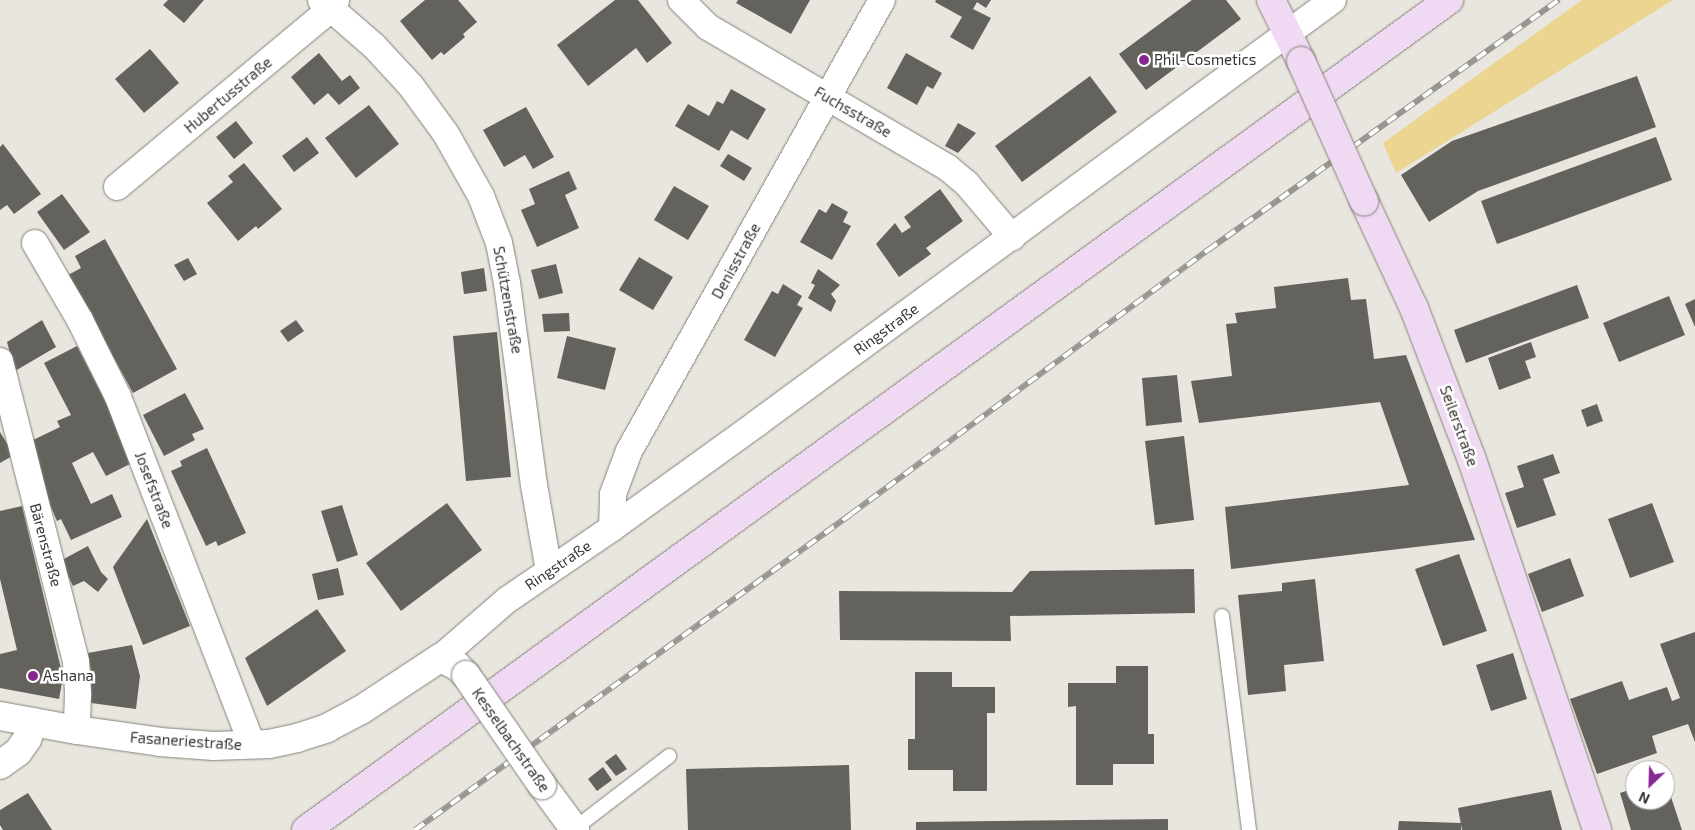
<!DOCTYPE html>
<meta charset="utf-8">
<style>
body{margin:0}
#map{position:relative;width:1695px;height:830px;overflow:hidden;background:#e8e6de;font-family:"Exo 2",sans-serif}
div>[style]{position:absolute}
.green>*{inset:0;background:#ebd591}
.building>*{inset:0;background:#64625c}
.roads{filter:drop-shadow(0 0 1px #85837c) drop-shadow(0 0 1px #85837c)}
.service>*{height:14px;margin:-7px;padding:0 7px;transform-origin:7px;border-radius:7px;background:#fff}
.minor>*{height:26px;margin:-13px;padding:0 13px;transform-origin:13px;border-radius:13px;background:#fff}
.tertiary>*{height:28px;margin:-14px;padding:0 14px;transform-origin:14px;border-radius:14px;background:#fff}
.secondary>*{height:28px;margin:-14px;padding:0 14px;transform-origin:14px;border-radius:14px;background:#f0daf3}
.rail>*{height:5.5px;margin-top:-2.75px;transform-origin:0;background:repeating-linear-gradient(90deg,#fff 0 11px,#979690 0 22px);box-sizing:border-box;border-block:1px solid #979690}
.bridges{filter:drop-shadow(0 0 1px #85837c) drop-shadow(0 0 1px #85837c)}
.tertiary-bridge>*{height:28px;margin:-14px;padding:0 14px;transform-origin:14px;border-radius:14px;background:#fff}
.secondary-bridge>*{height:28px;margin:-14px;padding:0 14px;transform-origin:14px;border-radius:14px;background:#f0daf3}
.dots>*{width:14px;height:14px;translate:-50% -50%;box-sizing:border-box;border:2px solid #fff;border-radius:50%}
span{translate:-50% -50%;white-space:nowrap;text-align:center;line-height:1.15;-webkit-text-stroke:5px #fff;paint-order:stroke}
.poi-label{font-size:15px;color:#373633}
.left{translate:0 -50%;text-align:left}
.street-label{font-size:15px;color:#373633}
.north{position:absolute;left:1625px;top:760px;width:50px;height:50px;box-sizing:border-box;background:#fff;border:1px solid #afafad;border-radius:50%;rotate:204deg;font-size:14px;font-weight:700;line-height:20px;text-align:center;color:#373633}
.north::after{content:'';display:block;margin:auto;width:18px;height:22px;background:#872892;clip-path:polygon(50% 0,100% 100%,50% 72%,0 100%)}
</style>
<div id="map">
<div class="green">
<i style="clip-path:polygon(1582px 0,1673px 0,1396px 173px,1383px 143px)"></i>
</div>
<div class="building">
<i style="clip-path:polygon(168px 0,204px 0,184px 23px,163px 5px)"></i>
<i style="clip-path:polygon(425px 0,458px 0,477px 22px,463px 34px,465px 37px,444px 55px,441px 52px,432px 60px,400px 21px)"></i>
<i style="clip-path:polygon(615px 0,638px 0,672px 43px,647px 63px,636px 48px,588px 86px,557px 45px)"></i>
<i style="clip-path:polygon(738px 0,810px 0,791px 34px,736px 3px)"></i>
<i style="clip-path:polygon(936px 0,991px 0,986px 8px,977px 2px,973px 9px,991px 18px,973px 50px,950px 37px,962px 17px,935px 2px)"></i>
<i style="clip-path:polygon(1192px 0,1226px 0,1241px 19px,1146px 90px,1119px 54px)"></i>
<i style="clip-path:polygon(150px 49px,179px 83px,144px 113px,115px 79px)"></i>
<i style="clip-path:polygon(319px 53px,342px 81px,350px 75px,360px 88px,339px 105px,328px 93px,314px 105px,291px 77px)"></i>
<i style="clip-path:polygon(906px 53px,942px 73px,933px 89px,927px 86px,917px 105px,887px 88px)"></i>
<i style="clip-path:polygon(1090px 76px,1117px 112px,1022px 182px,995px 146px)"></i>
<i style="clip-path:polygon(1637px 76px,1656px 127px,1478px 191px,1429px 222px,1401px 175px,1452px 141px)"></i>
<i style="clip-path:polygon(731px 89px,766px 109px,748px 140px,731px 130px,719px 151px,675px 126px,688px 104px,709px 116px,717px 101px,723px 104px)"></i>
<i style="clip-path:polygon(369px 105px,399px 144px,356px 178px,325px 138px)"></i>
<i style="clip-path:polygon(526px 107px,554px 157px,533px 169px,525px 155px,504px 167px,483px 130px)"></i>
<i style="clip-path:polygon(236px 121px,253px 143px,234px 159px,216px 137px)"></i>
<i style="clip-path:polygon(958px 123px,976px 133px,958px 153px,945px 146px)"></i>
<i style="clip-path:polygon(307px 137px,319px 153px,294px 172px,282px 156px)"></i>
<i style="clip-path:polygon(1656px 137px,1672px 180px,1497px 244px,1481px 201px)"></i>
<i style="clip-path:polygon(3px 144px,41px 194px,14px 214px,7px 205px,0 210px,0 147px)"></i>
<i style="clip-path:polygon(728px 154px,752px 168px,744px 181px,720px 166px)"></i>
<i style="clip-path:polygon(244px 163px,282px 209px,258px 229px,256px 226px,238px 241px,207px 203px,233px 182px,228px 176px)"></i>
<i style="clip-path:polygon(569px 171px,577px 189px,565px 195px,579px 228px,537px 247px,521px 210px,535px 204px,529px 189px)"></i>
<i style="clip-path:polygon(674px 186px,709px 206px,688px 240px,654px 220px)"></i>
<i style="clip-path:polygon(940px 189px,963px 221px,926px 248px,931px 254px,899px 277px,876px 244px,895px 223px,902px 233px,911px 227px,904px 217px)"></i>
<i style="clip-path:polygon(62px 194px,90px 232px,64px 250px,37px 212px)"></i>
<i style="clip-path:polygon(832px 203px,848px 212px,843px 222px,851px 226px,832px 260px,800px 242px,819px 209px,826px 213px)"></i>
<i style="clip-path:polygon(105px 239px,177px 369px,133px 393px,68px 275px,81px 268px,75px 256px)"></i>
<i style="clip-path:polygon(639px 257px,673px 277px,653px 310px,619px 290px)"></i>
<i style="clip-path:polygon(188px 258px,197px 274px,184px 281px,174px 265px)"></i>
<i style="clip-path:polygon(556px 264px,563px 293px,539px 299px,531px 270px)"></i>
<i style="clip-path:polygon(484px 268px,487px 291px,464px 294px,461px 272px)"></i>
<i style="clip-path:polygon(818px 269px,840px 285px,831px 294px,836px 301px,831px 312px,808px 298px,815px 285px,811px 283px)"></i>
<i style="clip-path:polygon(1348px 278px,1351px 300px,1366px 299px,1374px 359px,1406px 355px,1475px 540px,1231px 569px,1225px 507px,1409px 485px,1380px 402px,1199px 423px,1191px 381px,1232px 376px,1226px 324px,1237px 323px,1235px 313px,1276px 308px,1274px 287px)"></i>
<i style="clip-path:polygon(783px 284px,802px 296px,797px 305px,803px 308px,775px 357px,744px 340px,772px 291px,778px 294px)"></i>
<i style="clip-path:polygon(1577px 285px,1589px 318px,1466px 363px,1454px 330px)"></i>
<i style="clip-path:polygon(1669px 296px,1685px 335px,1619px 362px,1603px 323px)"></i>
<i style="clip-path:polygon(1695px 299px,1695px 327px,1685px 304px)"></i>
<i style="clip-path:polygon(569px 313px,570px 331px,544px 332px,542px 314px)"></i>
<i style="clip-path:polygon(42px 320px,56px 347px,15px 371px,7px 342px)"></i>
<i style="clip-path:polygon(296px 320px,304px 331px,288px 342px,280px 331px)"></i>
<i style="clip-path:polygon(497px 332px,511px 477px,466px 481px,453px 336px)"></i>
<i style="clip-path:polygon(567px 336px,616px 348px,605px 390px,557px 378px)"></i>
<i style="clip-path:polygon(1531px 342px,1536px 357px,1525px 361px,1531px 378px,1499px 390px,1488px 358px)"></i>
<i style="clip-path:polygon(77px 346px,136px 461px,106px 476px,93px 452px,72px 463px,91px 504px,112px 494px,122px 517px,71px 540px,61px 519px,57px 521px,40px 482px,29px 442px,60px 427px,57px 421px,71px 415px,44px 363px)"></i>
<i style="clip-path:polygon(1177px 375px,1182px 422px,1146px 426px,1142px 378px)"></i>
<i style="clip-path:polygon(185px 393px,204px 429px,192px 434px,195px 440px,164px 456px,143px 415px)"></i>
<i style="clip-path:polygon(1597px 404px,1603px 421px,1587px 427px,1581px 410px)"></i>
<i style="clip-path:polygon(0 432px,14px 455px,0 463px)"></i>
<i style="clip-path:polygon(1184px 436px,1194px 520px,1155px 525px,1145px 441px)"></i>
<i style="clip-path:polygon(207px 448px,246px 533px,218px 546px,216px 541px,206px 546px,171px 471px,182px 466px,180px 461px)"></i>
<i style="clip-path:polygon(1553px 454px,1560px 473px,1543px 479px,1556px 515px,1517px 528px,1505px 493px,1524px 487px,1517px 466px)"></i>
<i style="clip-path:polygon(447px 503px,482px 550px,401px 611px,366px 563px)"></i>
<i style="clip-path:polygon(1652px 503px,1674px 562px,1630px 578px,1608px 519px)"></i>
<i style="clip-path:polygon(342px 505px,358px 555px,337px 562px,321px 511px)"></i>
<i style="clip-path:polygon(22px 506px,63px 677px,59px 699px,0 688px,0 654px,17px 650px,0 579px,0 511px)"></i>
<i style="clip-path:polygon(147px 519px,190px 626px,143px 645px,113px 567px)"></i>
<i style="clip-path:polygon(88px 546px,101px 572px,108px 579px,98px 592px,84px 581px,73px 586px,60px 561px)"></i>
<i style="clip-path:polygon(1459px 554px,1487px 631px,1443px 646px,1415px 569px)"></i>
<i style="clip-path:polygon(1570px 558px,1584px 596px,1542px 612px,1528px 574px)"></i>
<i style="clip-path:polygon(338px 568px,344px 595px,318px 600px,312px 574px)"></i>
<i style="clip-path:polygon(1194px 569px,1195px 613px,1010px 616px,1011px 641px,840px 640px,839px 591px,1012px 592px,1030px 571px)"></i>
<i style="clip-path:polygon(1315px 579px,1324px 661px,1284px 665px,1286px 691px,1248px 695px,1238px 595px,1282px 591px,1282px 583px)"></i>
<i style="clip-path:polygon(317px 609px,346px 651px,267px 706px,245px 658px)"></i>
<i style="clip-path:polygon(1695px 632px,1695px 742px,1688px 724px,1652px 736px,1657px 753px,1597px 774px,1570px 699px,1622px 681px,1629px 700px,1667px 687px,1672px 701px,1680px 698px,1660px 644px)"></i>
<i style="clip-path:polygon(132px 645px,140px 676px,136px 709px,91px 703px,91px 672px,88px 653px)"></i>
<i style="clip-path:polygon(1513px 653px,1527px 699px,1491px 711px,1476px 665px)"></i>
<i style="clip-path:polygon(1116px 666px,1148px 666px,1148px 734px,1154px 734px,1154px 764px,1113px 764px,1113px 785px,1076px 785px,1076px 706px,1068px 707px,1068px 683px,1116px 683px)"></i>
<i style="clip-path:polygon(915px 672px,952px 672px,952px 687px,995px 687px,995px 713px,987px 713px,987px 791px,953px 791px,953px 770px,908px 770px,908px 739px,915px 739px)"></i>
<i style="clip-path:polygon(616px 754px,627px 769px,616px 776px,605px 762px)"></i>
<i style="clip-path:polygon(849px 765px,851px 830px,688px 830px,686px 769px)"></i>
<i style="clip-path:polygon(603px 767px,612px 780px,597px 791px,588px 779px)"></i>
<i style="clip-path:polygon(1665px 779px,1682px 830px,1631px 830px,1620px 793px,1635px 788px,1635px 800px,1665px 800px)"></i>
<i style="clip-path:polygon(1551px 790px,1562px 830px,1462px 830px,1458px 808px)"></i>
<i style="clip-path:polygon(28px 793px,52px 830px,3px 830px,0 825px,0 810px)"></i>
<i style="clip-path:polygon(1168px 819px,1168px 830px,916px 830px,916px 822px)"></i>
<i style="clip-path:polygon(1399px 821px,1461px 823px,1461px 830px,1398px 830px)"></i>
</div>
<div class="roads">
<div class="service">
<i style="left:1222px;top:616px;width:216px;rotate:82.8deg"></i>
<i style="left:574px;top:829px;width:120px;rotate:-37.5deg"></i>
</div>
<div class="minor">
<i style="left:321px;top:0;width:70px;rotate:41deg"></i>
<i style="left:374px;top:46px;width:54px;rotate:47.2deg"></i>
<i style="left:411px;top:86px;width:59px;rotate:53.9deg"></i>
<i style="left:446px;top:134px;width:71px;rotate:60.6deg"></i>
<i style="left:481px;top:196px;width:50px;rotate:69deg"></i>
<i style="left:499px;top:243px;width:41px;rotate:78.7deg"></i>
<i style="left:507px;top:283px;width:204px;rotate:82.4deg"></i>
<i style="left:534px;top:485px;width:87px;rotate:80.1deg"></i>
<i style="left:681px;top:0;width:38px;rotate:45deg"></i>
<i style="left:708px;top:27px;width:278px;rotate:30.4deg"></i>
<i style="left:948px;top:168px;width:25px;rotate:40deg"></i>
<i style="left:967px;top:184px;width:70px;rotate:49.7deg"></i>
<i style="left:117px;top:187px;width:264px;rotate:-39.8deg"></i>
<i style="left:320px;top:18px;width:24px;rotate:-48deg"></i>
<i style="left:35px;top:243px;width:89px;rotate:59.7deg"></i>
<i style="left:80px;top:320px;width:86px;rotate:63.7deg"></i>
<i style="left:118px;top:397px;width:373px;rotate:68.9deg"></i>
<i style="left:0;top:361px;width:310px;rotate:75.8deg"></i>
<i style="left:76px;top:662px;width:32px;rotate:86deg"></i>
<i style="left:78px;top:694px;width:36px;rotate:92deg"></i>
<i style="left:612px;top:528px;width:34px;rotate:-88deg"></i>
<i style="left:613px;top:494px;width:46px;rotate:-69.6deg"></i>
<i style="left:629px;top:451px;width:517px;rotate:-60.71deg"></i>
<i style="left:440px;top:658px;width:89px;rotate:-40.9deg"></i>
<i style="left:507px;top:600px;width:127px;rotate:-34.4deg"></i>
<i style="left:612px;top:528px;width:178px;rotate:-35.8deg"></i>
<i style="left:756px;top:424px;width:716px;rotate:-36.31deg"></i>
</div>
<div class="tertiary">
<i style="left:0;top:716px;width:78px;rotate:10.3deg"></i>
<i style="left:77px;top:730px;width:84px;rotate:8.2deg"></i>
<i style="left:160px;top:742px;width:54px;rotate:4.2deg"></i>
<i style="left:214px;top:746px;width:55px;rotate:-2.1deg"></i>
<i style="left:269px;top:744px;width:29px;rotate:-12deg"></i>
<i style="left:297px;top:738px;width:32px;rotate:-18deg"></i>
<i style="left:327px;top:728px;width:38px;rotate:-28deg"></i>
<i style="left:361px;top:710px;width:95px;rotate:-33.4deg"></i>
<i style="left:440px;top:658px;width:19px;rotate:25deg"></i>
<i style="left:457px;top:666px;width:13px;rotate:45deg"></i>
<i style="left:0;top:765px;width:22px;rotate:-36deg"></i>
<i style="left:18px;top:752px;width:16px;rotate:-55deg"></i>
<i style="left:27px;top:739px;width:18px;rotate:-68deg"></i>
<i style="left:542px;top:785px;width:56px;rotate:53.7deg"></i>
</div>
<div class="secondary">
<i style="left:1271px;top:0;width:68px;rotate:63.8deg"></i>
<i style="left:1364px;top:201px;width:118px;rotate:65deg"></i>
<i style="left:1414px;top:308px;width:160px;rotate:69.1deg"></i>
<i style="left:1471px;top:457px;width:394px;rotate:71.3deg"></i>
<i style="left:306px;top:830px;width:1413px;rotate:-35.99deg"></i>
</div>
</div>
<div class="rail">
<i style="left:415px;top:830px;width:538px;rotate:-35.93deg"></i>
<i style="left:851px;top:514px;width:444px;rotate:-36.5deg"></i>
<i style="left:1208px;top:250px;width:431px;rotate:-35.5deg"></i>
</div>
<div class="bridges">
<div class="tertiary-bridge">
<i style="left:466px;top:675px;width:134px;rotate:55.4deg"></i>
</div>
<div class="secondary-bridge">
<i style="left:1301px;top:61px;width:154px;rotate:65.8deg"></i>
</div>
</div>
<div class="dots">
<i style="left:1144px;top:60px;background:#872892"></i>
<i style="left:33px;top:676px;background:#872892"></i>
</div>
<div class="poi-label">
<span class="left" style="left:1154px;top:60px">Phil-Cosmetics</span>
<span class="left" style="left:43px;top:676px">Ashana</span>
</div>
<div class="street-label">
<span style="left:228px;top:95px;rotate:-40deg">Hubertusstraße</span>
<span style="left:853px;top:112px;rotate:30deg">Fuchsstraße</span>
<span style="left:736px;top:261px;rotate:-61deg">Denisstraße</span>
<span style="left:508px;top:300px;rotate:80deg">Schützenstraße</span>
<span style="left:886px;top:329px;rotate:-36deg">Ringstraße</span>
<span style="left:1459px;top:426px;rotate:70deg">Seilerstraße</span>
<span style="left:154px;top:490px;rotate:69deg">Josefstraße</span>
<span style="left:46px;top:545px;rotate:75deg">Bärenstraße</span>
<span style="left:558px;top:565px;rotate:-34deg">Ringstraße</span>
<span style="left:511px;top:740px;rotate:55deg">Kesselbachstraße</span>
<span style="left:186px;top:741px;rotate:4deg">Fasaneriestraße</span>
</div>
<div class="north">N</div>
</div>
